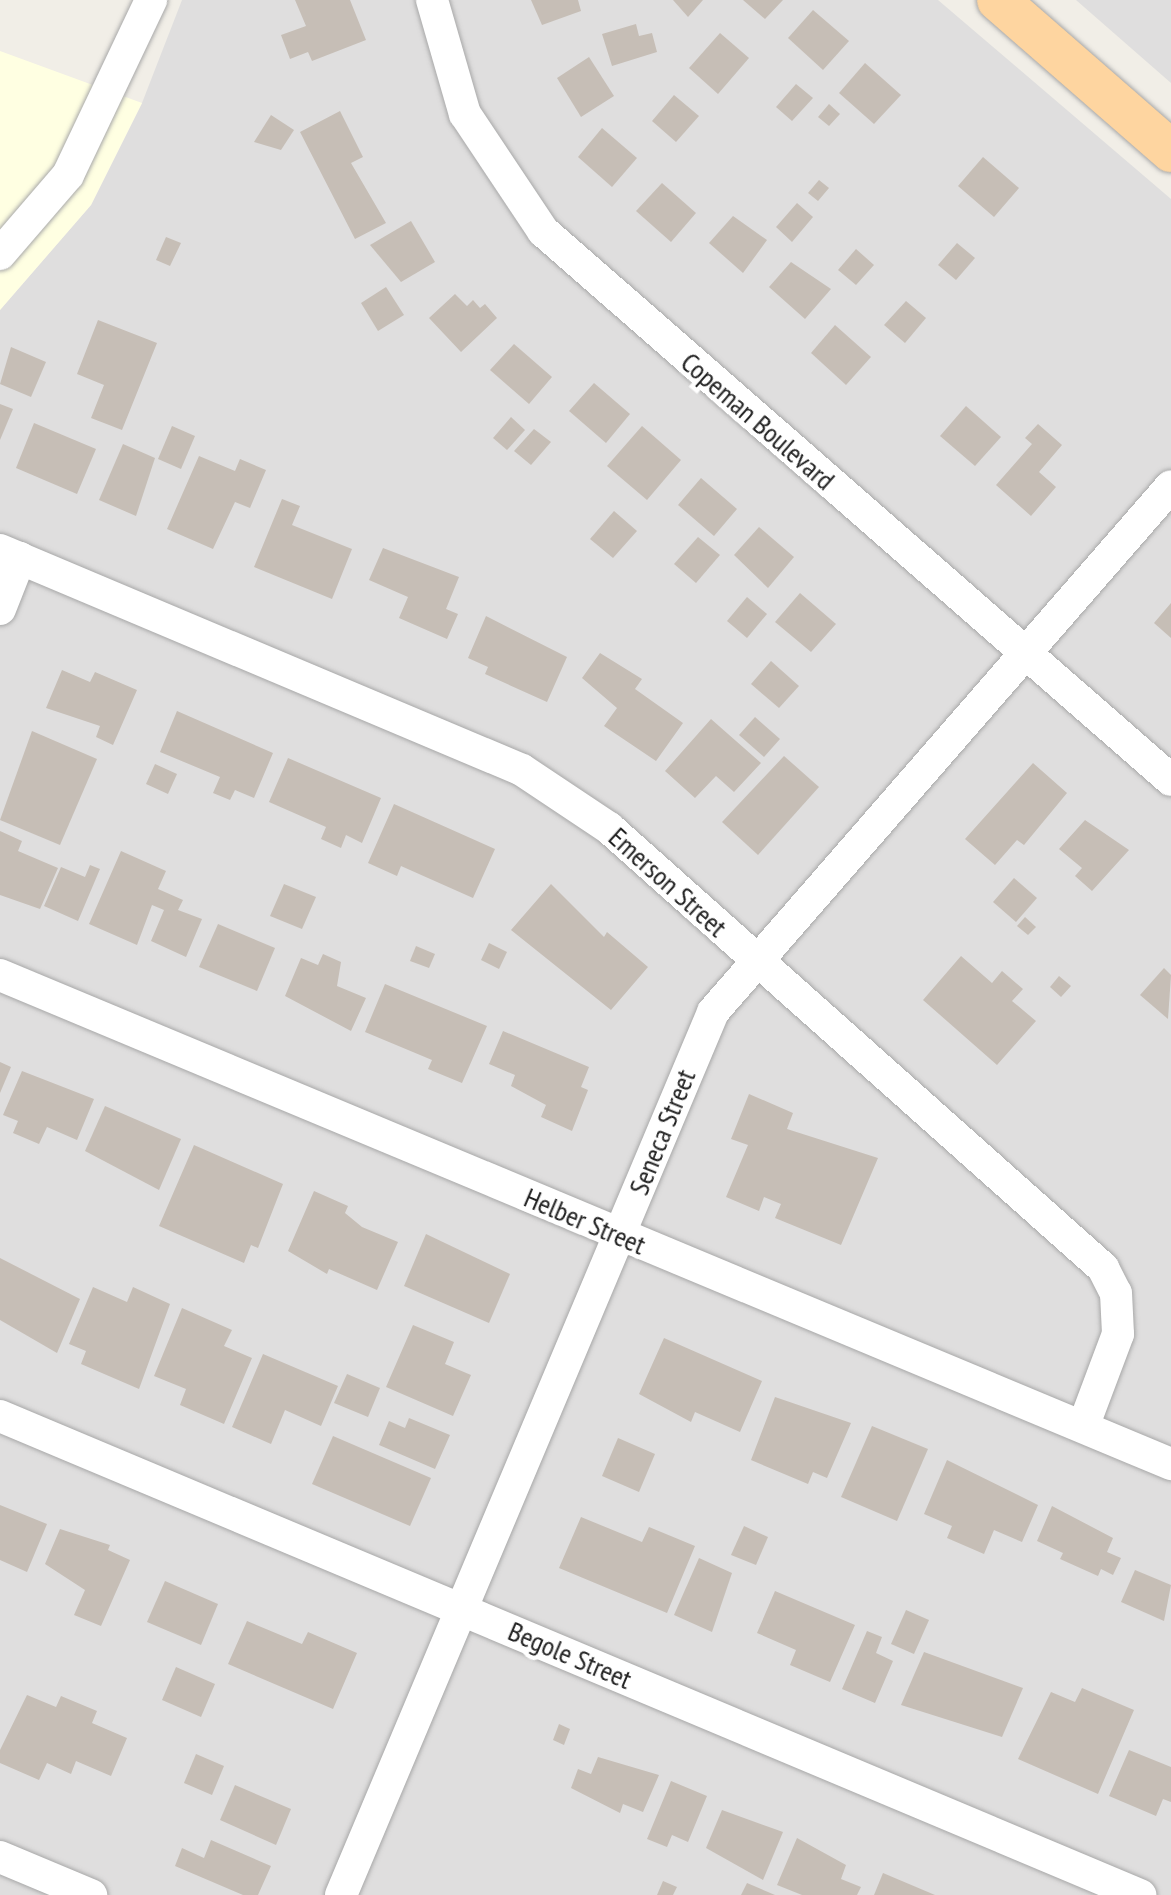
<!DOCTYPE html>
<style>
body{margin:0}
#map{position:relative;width:1171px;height:1895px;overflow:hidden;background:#f1eee7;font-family:"PT Sans Narrow",sans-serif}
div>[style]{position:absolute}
.residential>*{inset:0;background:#dfdede}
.education>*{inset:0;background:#ffffe2}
.building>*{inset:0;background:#c6beb6}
.roads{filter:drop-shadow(0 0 2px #a8a8a8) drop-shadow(0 0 2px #a8a8a8)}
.minor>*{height:32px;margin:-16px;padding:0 16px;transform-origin:16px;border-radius:16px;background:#fff}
.major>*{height:42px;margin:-21px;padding:0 21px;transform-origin:21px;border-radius:21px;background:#fed5a0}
span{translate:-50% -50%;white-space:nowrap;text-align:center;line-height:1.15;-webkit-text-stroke:9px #fff;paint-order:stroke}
.street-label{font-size:28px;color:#212121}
</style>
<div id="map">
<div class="residential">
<i style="clip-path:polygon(182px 0,938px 0,1171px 199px,1171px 1895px,0 1895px,0 310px,91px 205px,142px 103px)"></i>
<i style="clip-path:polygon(1076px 0,1171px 0,1171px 83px)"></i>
</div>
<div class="education">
<i style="clip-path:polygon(0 51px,142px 103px,91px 205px,0 310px)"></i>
</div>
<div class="building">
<i style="clip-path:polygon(295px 0,350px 0,366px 40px,312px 61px,308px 52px,290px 59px,281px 35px,306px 26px)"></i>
<i style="clip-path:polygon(531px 0,578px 0,581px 11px,542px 25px)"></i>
<i style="clip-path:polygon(673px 0,703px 0,688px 17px)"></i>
<i style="clip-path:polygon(743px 0,783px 0,765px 19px)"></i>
<i style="clip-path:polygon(813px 10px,849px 41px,823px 70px,788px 38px)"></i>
<i style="clip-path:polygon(636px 24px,639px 36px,652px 33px,657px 52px,612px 66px,602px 34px)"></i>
<i style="clip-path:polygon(720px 33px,749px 58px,718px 94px,689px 68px)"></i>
<i style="clip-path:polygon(589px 57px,614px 96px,581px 117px,557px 78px)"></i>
<i style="clip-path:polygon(865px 63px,901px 95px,874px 124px,839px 93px)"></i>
<i style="clip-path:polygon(796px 84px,813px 98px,792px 121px,776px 107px)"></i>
<i style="clip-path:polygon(674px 95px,699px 116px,676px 142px,652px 121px)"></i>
<i style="clip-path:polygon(829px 104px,840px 114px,829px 126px,818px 117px)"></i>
<i style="clip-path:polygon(340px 111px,363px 157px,351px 163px,386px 223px,355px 239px,300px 132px)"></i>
<i style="clip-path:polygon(271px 115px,294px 130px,281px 150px,254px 142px)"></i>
<i style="clip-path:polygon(602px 128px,637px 158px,612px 187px,578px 157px)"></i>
<i style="clip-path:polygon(983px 157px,1019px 188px,994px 217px,958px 186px)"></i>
<i style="clip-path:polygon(819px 180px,829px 188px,818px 201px,808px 193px)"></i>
<i style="clip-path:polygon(662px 183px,696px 213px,671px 242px,636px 211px)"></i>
<i style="clip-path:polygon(797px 203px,813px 217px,792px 242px,776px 227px)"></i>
<i style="clip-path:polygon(733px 216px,767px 240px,743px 273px,709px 243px)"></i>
<i style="clip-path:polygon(411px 221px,435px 262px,401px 282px,370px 245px)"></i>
<i style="clip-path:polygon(166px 237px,181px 243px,170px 266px,156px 260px)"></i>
<i style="clip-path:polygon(957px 243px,975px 258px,956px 280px,938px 265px)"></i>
<i style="clip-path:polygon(856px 249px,874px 265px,856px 285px,838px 270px)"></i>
<i style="clip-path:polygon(791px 262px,831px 289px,805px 319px,769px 287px)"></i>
<i style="clip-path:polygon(386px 287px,404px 315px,378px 331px,361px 303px)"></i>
<i style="clip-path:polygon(455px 294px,467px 306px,473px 300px,480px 308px,485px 304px,497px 318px,461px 352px,429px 318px)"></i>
<i style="clip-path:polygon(906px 301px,926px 318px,905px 343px,884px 325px)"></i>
<i style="clip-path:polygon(98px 320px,157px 343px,122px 430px,91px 418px,104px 385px,77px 374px)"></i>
<i style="clip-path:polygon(835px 325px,871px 357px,846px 385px,811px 353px)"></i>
<i style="clip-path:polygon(514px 344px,552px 377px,529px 404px,490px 370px)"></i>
<i style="clip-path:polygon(11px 347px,46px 362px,31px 397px,0 384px)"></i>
<i style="clip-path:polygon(594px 383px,630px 414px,606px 443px,569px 411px)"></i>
<i style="clip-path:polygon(0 404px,13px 409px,0 440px)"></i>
<i style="clip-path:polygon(966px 406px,1001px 437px,975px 466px,940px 436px)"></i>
<i style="clip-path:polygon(511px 417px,525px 430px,507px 450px,493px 438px)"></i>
<i style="clip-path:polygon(34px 423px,96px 449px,77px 494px,16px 468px)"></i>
<i style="clip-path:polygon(1038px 424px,1062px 445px,1039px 472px,1056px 487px,1031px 516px,996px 485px,1032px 444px,1025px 438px)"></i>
<i style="clip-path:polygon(172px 426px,195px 436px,181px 469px,158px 459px)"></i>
<i style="clip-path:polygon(642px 426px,681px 460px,647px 500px,607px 466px)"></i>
<i style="clip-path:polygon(534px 429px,551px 442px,531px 465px,514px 451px)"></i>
<i style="clip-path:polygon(123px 444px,155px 458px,136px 516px,99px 500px)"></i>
<i style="clip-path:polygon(199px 456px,235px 471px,240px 459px,266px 470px,250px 508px,235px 502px,213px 549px,167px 529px)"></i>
<i style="clip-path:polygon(701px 478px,737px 509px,714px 536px,678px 505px)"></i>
<i style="clip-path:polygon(282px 499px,300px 506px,292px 525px,352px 549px,332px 599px,254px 567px)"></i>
<i style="clip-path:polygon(614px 511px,637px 531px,613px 558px,590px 539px)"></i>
<i style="clip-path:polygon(759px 527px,794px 557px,768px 588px,734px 555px)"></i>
<i style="clip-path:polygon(698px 537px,720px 555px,696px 583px,674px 564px)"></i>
<i style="clip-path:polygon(383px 548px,459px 577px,446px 609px,458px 614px,447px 639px,399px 618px,408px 597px,369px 580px)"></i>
<i style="clip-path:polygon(800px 593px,836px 624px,811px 652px,775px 622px)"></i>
<i style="clip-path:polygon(747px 597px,767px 614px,747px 638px,727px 621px)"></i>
<i style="clip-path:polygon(1171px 603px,1171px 638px,1154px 623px)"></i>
<i style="clip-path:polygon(486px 616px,567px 657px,547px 702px,485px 674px,488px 667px,468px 658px)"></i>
<i style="clip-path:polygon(600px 653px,642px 679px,635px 689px,683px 723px,656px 761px,604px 726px,617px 708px,582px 678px)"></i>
<i style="clip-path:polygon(771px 661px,799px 686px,779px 708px,751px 684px)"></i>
<i style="clip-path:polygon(62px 670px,90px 682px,95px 672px,137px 690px,113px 745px,96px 737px,100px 726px,46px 708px)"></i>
<i style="clip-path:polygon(177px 711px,273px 753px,254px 798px,235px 790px,230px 800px,213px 793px,220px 777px,160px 752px)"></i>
<i style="clip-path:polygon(755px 717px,780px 739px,764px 757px,739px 735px)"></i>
<i style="clip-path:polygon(711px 719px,761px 763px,734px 792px,716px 776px,695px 798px,665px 771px)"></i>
<i style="clip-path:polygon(32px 731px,97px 759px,60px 845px,0 820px)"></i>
<i style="clip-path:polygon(784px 756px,819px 787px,758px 855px,722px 822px)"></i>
<i style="clip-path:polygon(288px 758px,381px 798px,362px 843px,346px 835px,341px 848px,321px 839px,326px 827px,269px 802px)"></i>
<i style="clip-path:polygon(1033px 763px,1067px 793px,1024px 845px,1017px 840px,995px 865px,965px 839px)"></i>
<i style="clip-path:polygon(155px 764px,177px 774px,168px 794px,146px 784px)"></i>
<i style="clip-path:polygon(394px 804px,495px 849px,473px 898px,401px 866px,397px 876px,368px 863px)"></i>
<i style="clip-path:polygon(1085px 820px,1129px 850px,1092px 891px,1075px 876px,1082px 868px,1059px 849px)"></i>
<i style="clip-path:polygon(0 831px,22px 841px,18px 851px,58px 868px,40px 909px,0 895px)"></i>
<i style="clip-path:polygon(121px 851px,166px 871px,158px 889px,183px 900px,178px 910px,202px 919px,186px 957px,151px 941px,164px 910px,152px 905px,137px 945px,89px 924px)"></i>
<i style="clip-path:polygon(90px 865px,100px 869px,78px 921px,44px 906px,61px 867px,85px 877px)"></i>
<i style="clip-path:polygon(1014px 878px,1037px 898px,1016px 922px,993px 902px)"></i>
<i style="clip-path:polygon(284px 884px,316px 897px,302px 929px,270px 916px)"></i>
<i style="clip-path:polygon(551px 884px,604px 937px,607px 932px,648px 967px,611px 1010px,511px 930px)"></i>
<i style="clip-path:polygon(1025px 917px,1036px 927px,1028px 935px,1017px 926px)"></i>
<i style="clip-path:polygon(218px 924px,275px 948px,257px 991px,199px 967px)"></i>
<i style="clip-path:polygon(489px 943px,507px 952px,499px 969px,481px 960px)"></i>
<i style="clip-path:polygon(416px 946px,435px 954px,429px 968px,410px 961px)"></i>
<i style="clip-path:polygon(323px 954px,341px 962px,337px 986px,366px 998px,351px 1031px,285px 996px,301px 958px,318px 965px)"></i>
<i style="clip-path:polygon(961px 956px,992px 983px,1002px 971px,1023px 989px,1012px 1001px,1036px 1021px,997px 1065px,923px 1000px)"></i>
<i style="clip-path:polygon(1164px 968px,1171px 975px,1168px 1019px,1140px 995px)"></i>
<i style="clip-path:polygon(1059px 976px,1071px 986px,1061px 997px,1050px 987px)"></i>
<i style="clip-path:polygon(385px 984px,487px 1026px,462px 1083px,428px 1069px,432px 1060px,365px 1032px)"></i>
<i style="clip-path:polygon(503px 1031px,589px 1067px,581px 1087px,588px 1090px,572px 1131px,541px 1117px,546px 1105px,511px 1086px,515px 1075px,489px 1064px)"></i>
<i style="clip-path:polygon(0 1062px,11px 1067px,0 1093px)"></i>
<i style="clip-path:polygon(22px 1071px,94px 1099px,77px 1140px,47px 1127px,39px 1144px,13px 1133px,18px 1121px,3px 1115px)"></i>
<i style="clip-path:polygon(749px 1094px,793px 1113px,787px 1129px,878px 1158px,841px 1245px,775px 1218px,781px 1204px,764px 1197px,759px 1211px,726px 1197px,748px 1145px,731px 1139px)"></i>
<i style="clip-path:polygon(105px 1106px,181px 1139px,159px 1190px,85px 1151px)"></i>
<i style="clip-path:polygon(194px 1145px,283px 1184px,258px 1248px,251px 1245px,244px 1263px,159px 1226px)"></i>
<i style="clip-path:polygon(314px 1191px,348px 1206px,345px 1213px,362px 1227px,398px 1242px,377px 1290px,329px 1269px,327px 1274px,288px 1251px)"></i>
<i style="clip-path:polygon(426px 1234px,510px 1274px,489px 1323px,404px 1286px)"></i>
<i style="clip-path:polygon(0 1258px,80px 1299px,57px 1353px,0 1320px)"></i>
<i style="clip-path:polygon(93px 1287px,127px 1302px,133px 1287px,170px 1304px,139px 1389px,81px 1364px,86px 1351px,69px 1344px)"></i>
<i style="clip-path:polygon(182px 1308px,232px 1330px,224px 1346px,252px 1358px,224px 1424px,180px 1405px,186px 1389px,154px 1376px)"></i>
<i style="clip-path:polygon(413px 1325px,454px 1342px,445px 1364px,471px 1375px,453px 1416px,386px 1387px)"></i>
<i style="clip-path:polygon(664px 1338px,762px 1381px,740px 1432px,695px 1412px,691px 1422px,639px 1394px)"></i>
<i style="clip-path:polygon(263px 1354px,338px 1386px,321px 1426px,285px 1410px,271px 1444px,232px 1427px)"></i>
<i style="clip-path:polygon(347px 1374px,380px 1388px,368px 1417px,334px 1403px)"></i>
<i style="clip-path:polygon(775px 1397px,851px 1423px,827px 1478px,813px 1472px,808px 1484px,751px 1460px)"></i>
<i style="clip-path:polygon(409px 1418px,450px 1435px,435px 1469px,379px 1445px,389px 1421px,405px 1428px)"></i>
<i style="clip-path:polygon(872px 1426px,928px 1449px,897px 1521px,841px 1497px)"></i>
<i style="clip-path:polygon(333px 1436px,431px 1478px,410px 1526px,312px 1484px)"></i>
<i style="clip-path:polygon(618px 1438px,655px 1454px,639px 1492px,602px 1476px)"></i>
<i style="clip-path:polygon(947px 1460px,1038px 1505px,1022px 1542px,994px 1530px,984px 1554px,947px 1538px,952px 1526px,924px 1514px)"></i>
<i style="clip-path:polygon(0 1505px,47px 1524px,27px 1572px,0 1560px)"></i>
<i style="clip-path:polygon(1052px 1506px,1113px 1538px,1107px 1552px,1121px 1558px,1113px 1575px,1101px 1569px,1098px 1576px,1060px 1559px,1063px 1553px,1037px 1541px)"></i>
<i style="clip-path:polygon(581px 1517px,642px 1542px,649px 1527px,695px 1546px,667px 1613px,559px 1568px)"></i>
<i style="clip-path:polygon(744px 1526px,768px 1537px,756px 1565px,731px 1555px)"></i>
<i style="clip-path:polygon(60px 1529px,110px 1545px,108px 1550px,130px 1560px,101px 1626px,74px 1615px,85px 1590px,45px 1564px)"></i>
<i style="clip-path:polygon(699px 1558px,732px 1573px,712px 1632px,674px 1615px)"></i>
<i style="clip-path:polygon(1135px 1570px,1171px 1585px,1164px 1621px,1121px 1602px)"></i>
<i style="clip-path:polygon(165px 1581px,218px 1604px,201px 1645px,147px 1622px)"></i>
<i style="clip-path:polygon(775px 1591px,855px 1625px,830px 1682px,790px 1665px,796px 1650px,757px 1633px)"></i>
<i style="clip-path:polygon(906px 1610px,929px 1620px,914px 1654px,891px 1644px)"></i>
<i style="clip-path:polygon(247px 1621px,302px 1644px,308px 1632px,357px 1653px,333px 1709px,228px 1664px)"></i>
<i style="clip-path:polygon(867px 1631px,882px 1637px,876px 1653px,893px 1661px,875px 1703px,842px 1689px)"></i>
<i style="clip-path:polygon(924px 1652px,1023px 1688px,1002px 1737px,901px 1705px)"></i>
<i style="clip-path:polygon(176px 1667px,215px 1684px,201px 1717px,162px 1700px)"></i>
<i style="clip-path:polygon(1082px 1688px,1134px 1710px,1098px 1794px,1018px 1759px,1051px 1692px,1075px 1702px)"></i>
<i style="clip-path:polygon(27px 1695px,56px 1707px,61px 1696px,97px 1711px,92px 1723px,127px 1738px,111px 1776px,76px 1761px,71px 1774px,47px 1763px,39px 1780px,0 1763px,0 1750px)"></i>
<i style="clip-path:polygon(559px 1724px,570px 1729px,564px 1745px,553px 1740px)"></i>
<i style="clip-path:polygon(1129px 1750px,1171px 1767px,1171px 1802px,1163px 1799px,1156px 1816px,1109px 1796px)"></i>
<i style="clip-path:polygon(196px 1754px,224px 1766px,212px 1795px,184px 1783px)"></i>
<i style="clip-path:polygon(598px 1757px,659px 1775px,643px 1812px,623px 1804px,620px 1813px,571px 1788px,578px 1769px,591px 1774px)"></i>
<i style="clip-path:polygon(671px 1781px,707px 1796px,688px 1842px,672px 1835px,667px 1847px,647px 1839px)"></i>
<i style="clip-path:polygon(235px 1785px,291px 1809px,276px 1845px,220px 1820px)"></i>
<i style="clip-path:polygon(722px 1810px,783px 1832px,763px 1880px,706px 1848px)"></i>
<i style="clip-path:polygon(797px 1838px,846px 1865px,841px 1879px,861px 1887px,857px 1895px,802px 1895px,777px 1885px)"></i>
<i style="clip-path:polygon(211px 1840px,271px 1866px,258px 1895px,243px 1895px,175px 1866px,182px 1848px,204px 1858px)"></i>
<i style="clip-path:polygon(883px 1873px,935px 1895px,874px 1895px)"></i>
<i style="clip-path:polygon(663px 1881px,677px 1887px,673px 1895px,657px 1895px)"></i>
<i style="clip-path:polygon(747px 1883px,775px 1895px,741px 1895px)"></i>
</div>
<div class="roads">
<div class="minor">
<i style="left:432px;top:0;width:119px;rotate:73.9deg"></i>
<i style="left:465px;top:114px;width:141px;rotate:56.3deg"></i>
<i style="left:543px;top:231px;width:834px;rotate:41.16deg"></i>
<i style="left:0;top:254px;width:104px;rotate:-49.3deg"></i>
<i style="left:68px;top:175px;width:194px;rotate:-64.6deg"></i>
<i style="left:0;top:550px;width:566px;rotate:22.85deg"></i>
<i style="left:522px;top:770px;width:105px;rotate:33.7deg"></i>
<i style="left:609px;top:828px;width:662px;rotate:41.69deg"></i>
<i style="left:1103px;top:1268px;width:28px;rotate:63deg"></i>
<i style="left:1116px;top:1293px;width:41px;rotate:87.2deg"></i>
<i style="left:1118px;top:1334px;width:99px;rotate:110.6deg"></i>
<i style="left:0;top:609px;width:55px;rotate:-68.6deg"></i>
<i style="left:0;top:975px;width:1269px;rotate:22.67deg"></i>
<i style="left:0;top:1416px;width:1237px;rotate:22.79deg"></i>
<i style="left:0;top:1857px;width:99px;rotate:22.7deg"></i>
<i style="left:341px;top:1895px;width:958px;rotate:-67.15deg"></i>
<i style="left:713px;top:1012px;width:697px;rotate:-48.95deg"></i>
</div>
<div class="major">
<i style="left:998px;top:0;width:230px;rotate:41.1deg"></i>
</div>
</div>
<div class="street-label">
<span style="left:758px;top:421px;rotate:41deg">Copeman Boulevard</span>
<span style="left:668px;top:882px;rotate:42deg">Emerson Street</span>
<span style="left:662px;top:1132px;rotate:-68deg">Seneca Street</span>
<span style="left:585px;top:1221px;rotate:23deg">Helber Street</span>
<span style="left:570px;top:1655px;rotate:23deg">Begole Street</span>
</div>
</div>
